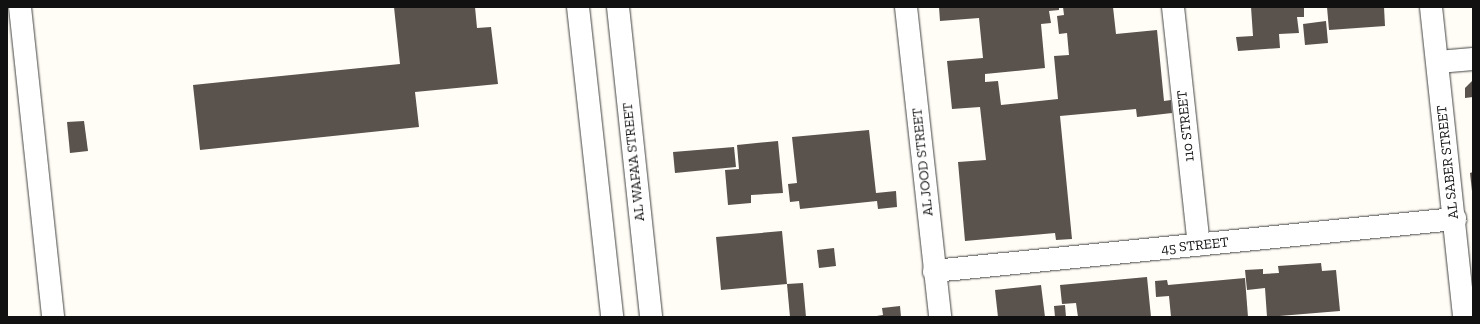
<!DOCTYPE html>
<style>
body{margin:0}
#map{position:relative;width:1480px;height:324px;overflow:hidden;background:#fffdf5;font-family:"Zilla Slab",serif}
div>[style]{position:absolute}
.building>*{inset:0;background:#5a524d}
.roads{filter:drop-shadow(0 0 1px #444) drop-shadow(0 0 1px #444)}
.minor>*{height:22px;margin:-11px;padding:0 11px;transform-origin:11px;border-radius:11px;background:#fff}
span{translate:-50% -50%;white-space:nowrap;text-align:center;line-height:1.15;-webkit-text-stroke:4px #fff;paint-order:stroke}
.street-label{font-size:14px;color:#111}
.frame{position:absolute;inset:0;border:8px solid #111;pointer-events:none}
</style>
<div id="map">
<div class="building">
<i style="clip-path:polygon(394px 7px,475px 7px,477px 28px,491px 27px,498px 84px,415px 92px,419px 127px,200px 150px,193px 85px,400px 64px)"></i>
<i style="clip-path:polygon(939px 7px,1059px 7px,1059px 10px,1049px 11px,1051px 23px,1041px 24px,1045px 68px,985px 74px,985px 82px,998px 81px,1001px 105px,1058px 99px,1054px 56px,1069px 55px,1067px 33px,1059px 34px,1057px 16px,1064px 15px,1063px 7px,1113px 7px,1116px 34px,1157px 30px,1164px 101px,1171px 100px,1172px 113px,1137px 117px,1136px 109px,1060px 116px,1072px 239px,1056px 240px,1055px 233px,965px 241px,958px 162px,986px 160px,980px 107px,952px 109px,947px 61px,983px 58px,979px 18px,940px 21px)"></i>
<i style="clip-path:polygon(1251px 7px,1304px 7px,1304px 17px,1297px 17px,1299px 33px,1279px 34px,1280px 48px,1238px 51px,1236px 37px,1253px 36px)"></i>
<i style="clip-path:polygon(1327px 7px,1384px 7px,1385px 26px,1329px 30px)"></i>
<i style="clip-path:polygon(1326px 21px,1328px 43px,1305px 45px,1303px 24px)"></i>
<i style="clip-path:polygon(1473px 80px,1473px 97px,1465px 98px,1465px 88px)"></i>
<i style="clip-path:polygon(84px 121px,88px 151px,70px 153px,67px 122px)"></i>
<i style="clip-path:polygon(869px 130px,876px 193px,896px 191px,897px 207px,878px 209px,877px 201px,800px 209px,799px 201px,790px 202px,788px 184px,797px 183px,792px 137px)"></i>
<i style="clip-path:polygon(778px 141px,783px 193px,751px 195px,751px 203px,728px 205px,725px 170px,739px 169px,737px 145px)"></i>
<i style="clip-path:polygon(734px 147px,736px 167px,675px 173px,673px 152px)"></i>
<i style="clip-path:polygon(1473px 172px,1473px 191px,1472px 191px,1470px 173px)"></i>
<i style="clip-path:polygon(782px 231px,787px 284px,721px 290px,716px 237px)"></i>
<i style="clip-path:polygon(834px 248px,836px 266px,819px 268px,817px 250px)"></i>
<i style="clip-path:polygon(1321px 263px,1322px 271px,1336px 270px,1340px 311px,1267px 317px,1265px 288px,1247px 290px,1245px 270px,1263px 269px,1263px 274px,1279px 273px,1278px 266px)"></i>
<i style="clip-path:polygon(1147px 277px,1151px 317px,1078px 317px,1076px 303px,1062px 304px,1060px 285px)"></i>
<i style="clip-path:polygon(1245px 278px,1248px 317px,1171px 317px,1169px 296px,1156px 297px,1155px 281px,1167px 280px,1168px 285px)"></i>
<i style="clip-path:polygon(803px 283px,806px 317px,790px 317px,787px 284px)"></i>
<i style="clip-path:polygon(1041px 285px,1045px 317px,998px 317px,995px 290px)"></i>
<i style="clip-path:polygon(1065px 305px,1066px 317px,1055px 317px,1054px 306px)"></i>
<i style="clip-path:polygon(900px 306px,901px 317px,870px 317px,883px 315px,882px 308px)"></i>
</div>
<div class="roads">
<div class="minor">
<i style="left:20px;top:7px;width:312px;rotate:83.9deg"></i>
<i style="left:578px;top:7px;width:312px;rotate:83.7deg"></i>
<i style="left:618px;top:7px;width:312px;rotate:83.9deg"></i>
<i style="left:906px;top:7px;width:312px;rotate:83.7deg"></i>
<i style="left:1173px;top:7px;width:239px;rotate:83.8deg"></i>
<i style="left:1431px;top:7px;width:312px;rotate:83.9deg"></i>
<i style="left:1438px;top:62px;width:35px;rotate:-5deg"></i>
<i style="left:934px;top:271px;width:524px;rotate:-5.7deg"></i>
</div>
</div>
<div class="street-label">
<span style="left:1186px;top:126px;rotate:-96deg">110 STREET</span>
<span style="left:634px;top:162px;rotate:-96deg">AL WAFA'A STREET</span>
<span style="left:923px;top:162px;rotate:-96deg">AL JOOD STREET</span>
<span style="left:1448px;top:162px;rotate:-96deg">AL SABER STREET</span>
<span style="left:1195px;top:246px;rotate:-6deg">45 STREET</span>
</div>
<div class="frame"></div>
</div>
